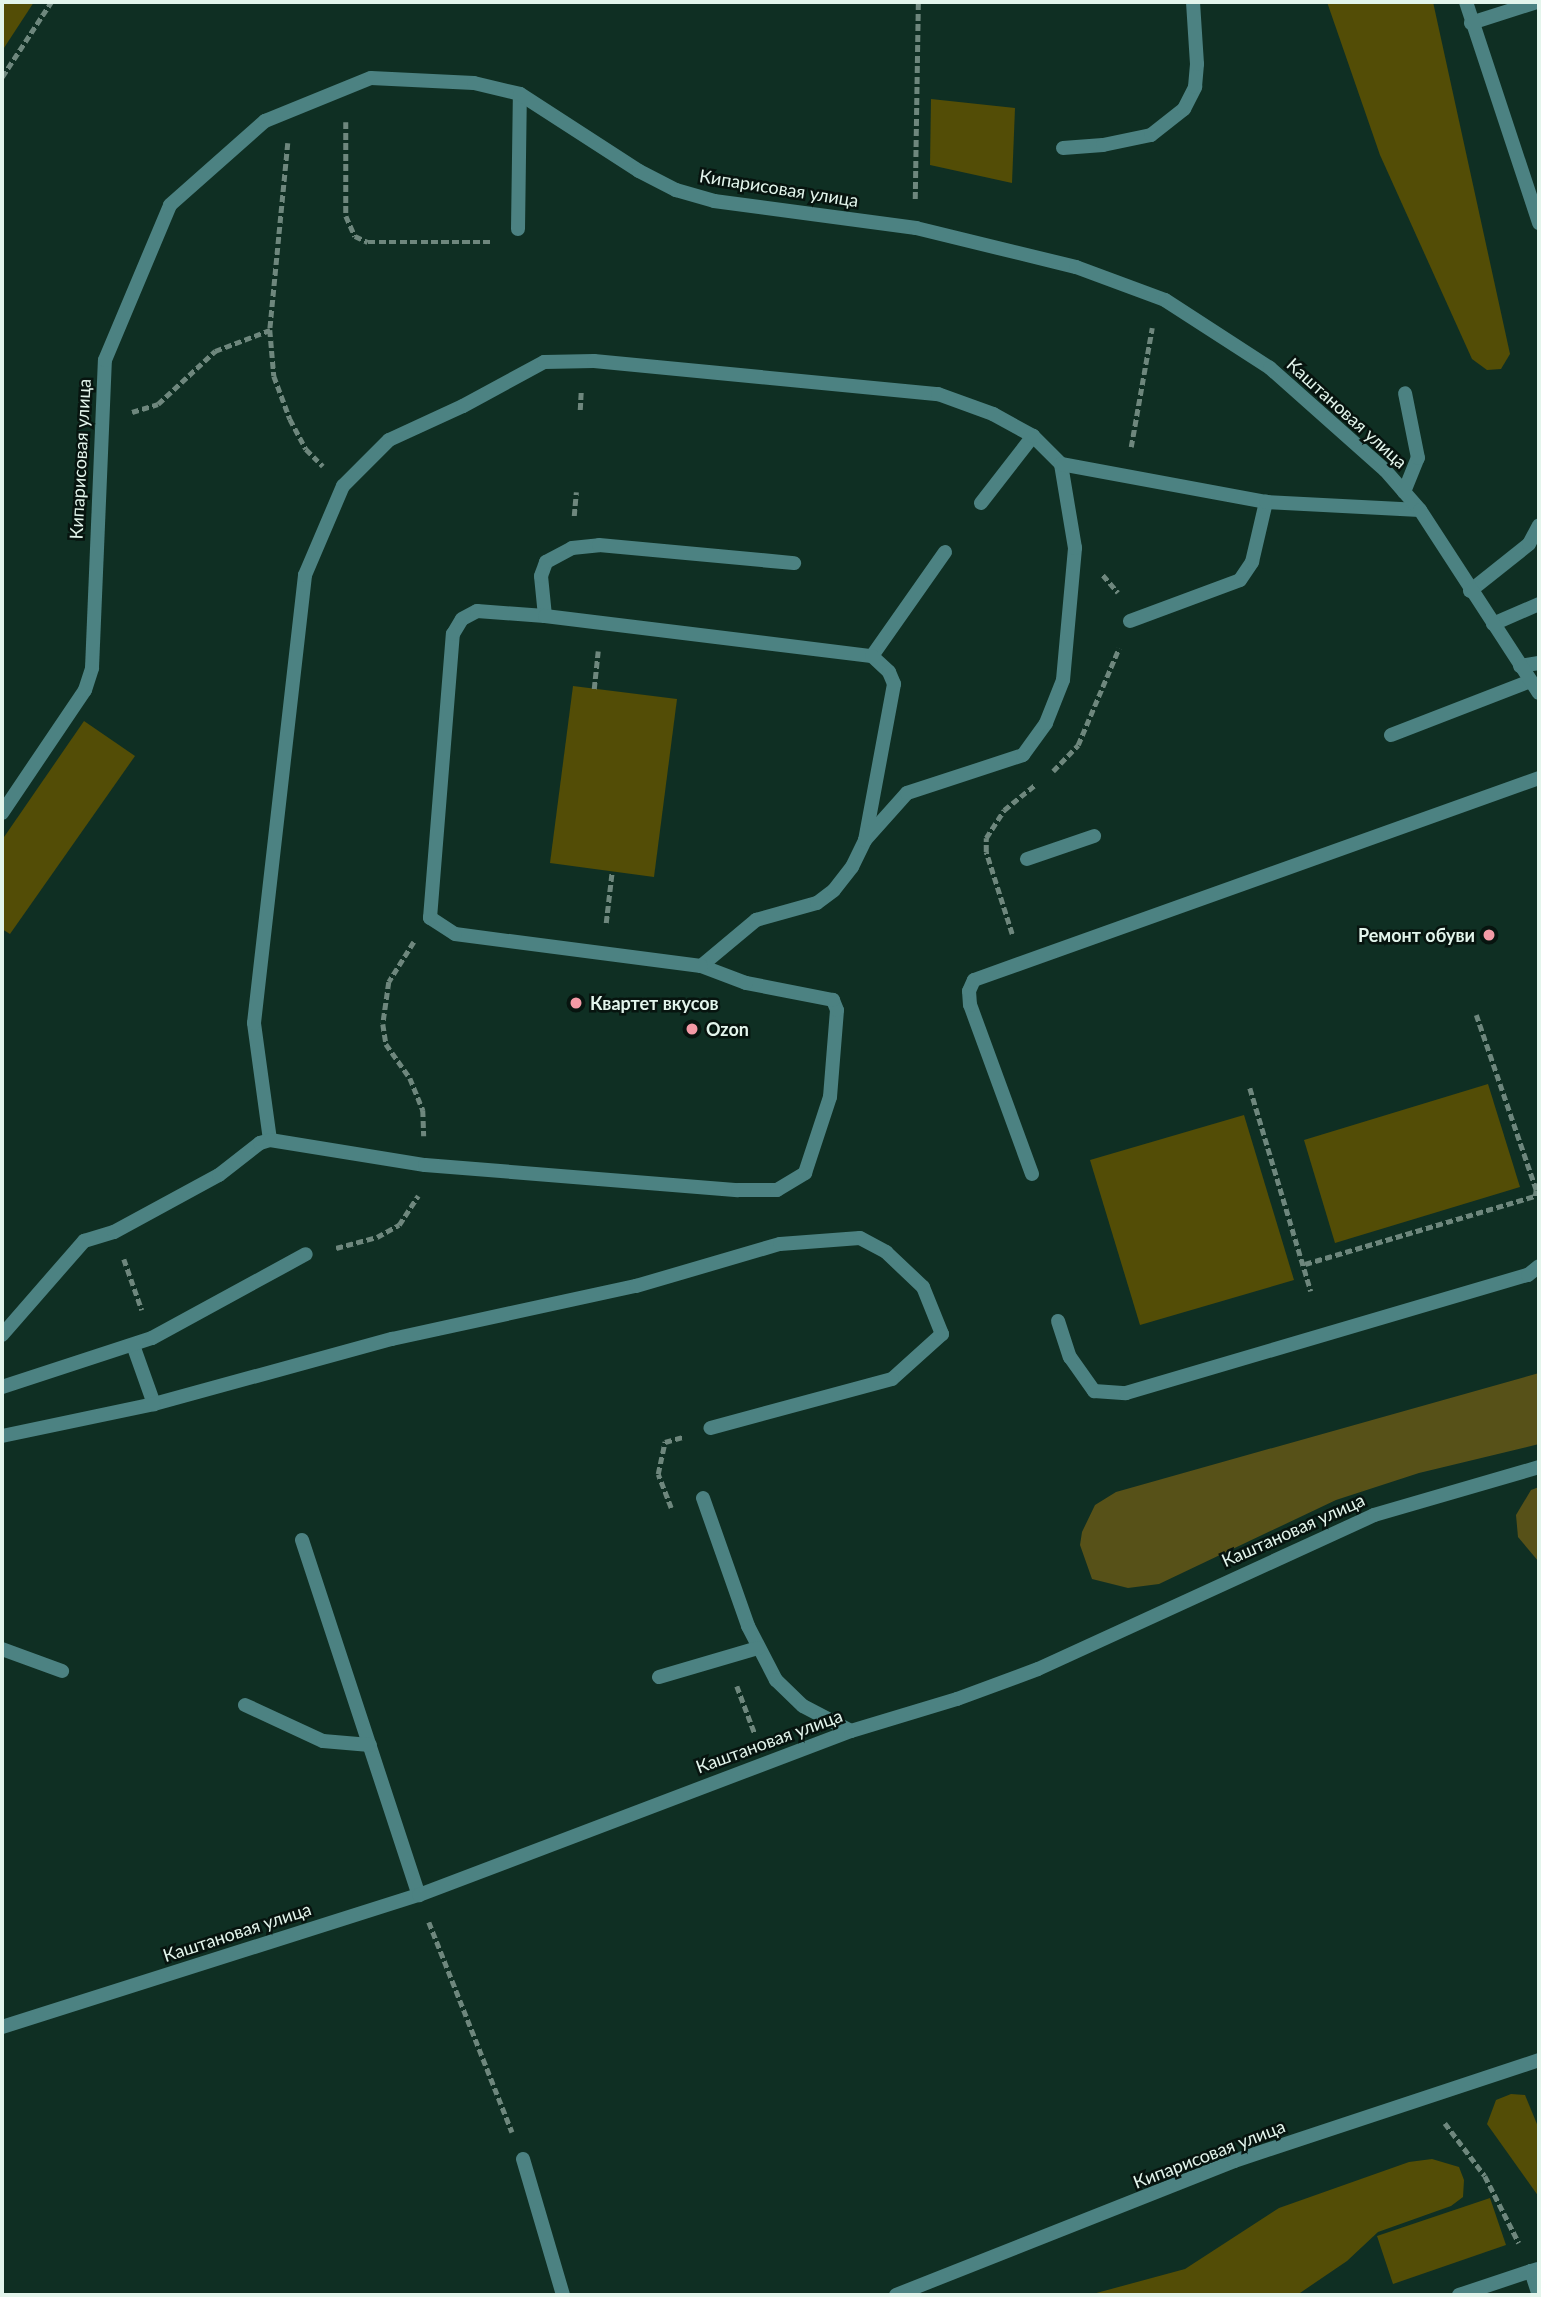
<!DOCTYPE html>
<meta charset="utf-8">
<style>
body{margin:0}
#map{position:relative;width:1541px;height:2297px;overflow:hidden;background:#0f2f23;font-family:Lato,sans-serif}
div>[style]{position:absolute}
.green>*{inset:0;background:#534d06}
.forest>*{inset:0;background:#575118}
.path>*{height:4.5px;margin-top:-2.25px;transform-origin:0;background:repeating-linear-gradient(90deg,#6e877d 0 7px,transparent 0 10.5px)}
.lane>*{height:14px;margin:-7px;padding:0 7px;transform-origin:7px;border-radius:7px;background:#4c8282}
.street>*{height:14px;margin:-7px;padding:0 7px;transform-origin:7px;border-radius:7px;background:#4c8282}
.dots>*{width:19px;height:19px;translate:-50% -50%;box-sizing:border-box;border:4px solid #07140f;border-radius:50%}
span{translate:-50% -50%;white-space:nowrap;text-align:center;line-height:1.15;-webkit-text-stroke:5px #07140f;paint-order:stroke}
.street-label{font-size:18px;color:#e3f5ec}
.poi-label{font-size:18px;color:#e3f5ec;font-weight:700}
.right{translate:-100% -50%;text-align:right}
.left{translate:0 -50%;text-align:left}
.frame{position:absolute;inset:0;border:4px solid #e3f5ec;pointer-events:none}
</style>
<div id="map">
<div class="green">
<i style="clip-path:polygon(2px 2px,34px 2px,2px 51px)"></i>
<i style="clip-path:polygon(1327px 2px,1433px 2px,1510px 354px,1501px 369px,1487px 370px,1472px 359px,1380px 155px)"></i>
<i style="clip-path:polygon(931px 99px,1015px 108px,1012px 183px,930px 165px)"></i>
<i style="clip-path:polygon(573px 686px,677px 699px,654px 877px,550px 863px)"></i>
<i style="clip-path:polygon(84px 721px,135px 756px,10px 934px,2px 929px,2px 840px)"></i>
<i style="clip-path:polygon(1488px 1084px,1520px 1187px,1335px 1243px,1304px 1140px)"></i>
<i style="clip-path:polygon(1244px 1115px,1294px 1280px,1140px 1325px,1090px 1160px)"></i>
<i style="clip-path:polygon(1511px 2094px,1525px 2095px,1539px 2129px,1539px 2197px,1487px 2124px,1496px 2100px)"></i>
<i style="clip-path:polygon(1432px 2159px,1459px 2167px,1464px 2180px,1463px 2197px,1451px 2206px,1378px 2232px,1347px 2261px,1297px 2295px,1089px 2295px,1185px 2269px,1279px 2208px,1409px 2162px)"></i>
<i style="clip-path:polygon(1490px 2198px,1506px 2245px,1393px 2284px,1377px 2236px)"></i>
</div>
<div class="forest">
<i style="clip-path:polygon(1539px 1373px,1539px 1444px,1419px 1473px,1336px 1500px,1159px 1584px,1128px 1588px,1092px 1579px,1080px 1545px,1082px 1532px,1095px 1505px,1116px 1492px)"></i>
<i style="clip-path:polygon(1539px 1487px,1539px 1562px,1518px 1537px,1516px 1515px,1531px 1490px)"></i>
</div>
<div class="path">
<i style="left:2px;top:77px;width:90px;rotate:-56.8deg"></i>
<i style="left:346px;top:122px;width:94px;rotate:90deg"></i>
<i style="left:346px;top:216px;width:22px;rotate:66deg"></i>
<i style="left:355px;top:236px;width:14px;rotate:25deg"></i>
<i style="left:368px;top:242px;width:124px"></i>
<i style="left:288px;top:143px;width:188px;rotate:95.5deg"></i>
<i style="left:270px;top:330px;width:46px;rotate:85deg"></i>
<i style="left:274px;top:376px;width:46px;rotate:69.6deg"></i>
<i style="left:290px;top:419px;width:34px;rotate:62deg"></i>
<i style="left:306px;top:449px;width:24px;rotate:45deg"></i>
<i style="left:915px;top:199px;width:197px;rotate:-89.1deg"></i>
<i style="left:580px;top:410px;width:20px;rotate:-87deg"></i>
<i style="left:132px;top:412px;width:27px;rotate:-17deg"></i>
<i style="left:158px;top:404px;width:78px;rotate:-42.9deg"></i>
<i style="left:215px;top:351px;width:59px;rotate:-20.9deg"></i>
<i style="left:1131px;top:447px;width:121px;rotate:-80deg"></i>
<i style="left:574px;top:516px;width:24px;rotate:-85deg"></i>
<i style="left:1103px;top:575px;width:23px;rotate:49deg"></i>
<i style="left:594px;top:689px;width:38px;rotate:-84deg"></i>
<i style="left:1053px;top:771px;width:36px;rotate:-46deg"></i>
<i style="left:1078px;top:745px;width:105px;rotate:-67.1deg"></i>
<i style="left:606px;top:923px;width:52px;rotate:-83.4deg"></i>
<i style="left:1012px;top:934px;width:86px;rotate:-107.6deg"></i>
<i style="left:986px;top:852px;width:14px;rotate:-90deg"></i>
<i style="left:986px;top:838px;width:33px;rotate:-57deg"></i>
<i style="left:1004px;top:810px;width:40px;rotate:-39deg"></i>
<i style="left:414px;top:942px;width:47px;rotate:122deg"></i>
<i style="left:389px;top:982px;width:42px;rotate:98.1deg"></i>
<i style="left:383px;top:1024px;width:20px;rotate:81deg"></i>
<i style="left:386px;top:1044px;width:42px;rotate:54.8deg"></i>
<i style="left:410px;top:1078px;width:35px;rotate:68deg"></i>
<i style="left:423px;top:1110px;width:26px;rotate:88deg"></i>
<i style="left:1250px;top:1088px;width:212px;rotate:73.3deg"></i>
<i style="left:336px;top:1248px;width:42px;rotate:-15deg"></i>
<i style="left:377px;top:1237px;width:25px;rotate:-29deg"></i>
<i style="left:399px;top:1225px;width:35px;rotate:-57deg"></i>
<i style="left:124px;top:1259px;width:54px;rotate:70.6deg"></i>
<i style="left:1305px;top:1264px;width:240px;rotate:-16.5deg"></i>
<i style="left:1535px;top:1196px;width:6px;rotate:-81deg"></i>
<i style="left:1536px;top:1190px;width:185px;rotate:-108.9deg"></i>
<i style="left:671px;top:1508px;width:36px;rotate:-111deg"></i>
<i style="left:658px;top:1474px;width:33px;rotate:-78deg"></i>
<i style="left:665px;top:1442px;width:18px;rotate:-16deg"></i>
<i style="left:737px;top:1686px;width:51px;rotate:69.4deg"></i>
<i style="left:429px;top:1922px;width:226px;rotate:68.4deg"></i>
<i style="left:1445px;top:2123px;width:66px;rotate:53deg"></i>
<i style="left:1485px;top:2176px;width:75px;rotate:63.1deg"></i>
</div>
<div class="lane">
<i style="left:1471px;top:23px;width:69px;rotate:-17.7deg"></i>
<i style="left:1063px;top:148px;width:40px;rotate:-4.3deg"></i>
<i style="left:1103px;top:145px;width:49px;rotate:-11.8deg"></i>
<i style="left:1151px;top:135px;width:42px;rotate:-38.2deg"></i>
<i style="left:1184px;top:109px;width:25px;rotate:-63deg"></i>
<i style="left:1195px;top:87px;width:23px;rotate:-85deg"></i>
<i style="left:1197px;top:64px;width:62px;rotate:-93.7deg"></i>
<i style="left:518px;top:229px;width:135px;rotate:-89.2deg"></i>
<i style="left:1404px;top:492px;width:37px;rotate:-68deg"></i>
<i style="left:1418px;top:458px;width:66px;rotate:-101.3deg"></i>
<i style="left:981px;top:503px;width:85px;rotate:-52.2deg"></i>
<i style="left:1033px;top:436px;width:40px;rotate:45deg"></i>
<i style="left:545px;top:616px;width:40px;rotate:-95.7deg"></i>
<i style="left:541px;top:576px;width:15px;rotate:-70deg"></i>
<i style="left:546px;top:562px;width:30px;rotate:-28deg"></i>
<i style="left:572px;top:548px;width:27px;rotate:-6deg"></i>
<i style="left:599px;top:545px;width:196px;rotate:5.3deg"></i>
<i style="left:1130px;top:621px;width:117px;rotate:-20.4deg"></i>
<i style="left:1240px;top:580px;width:22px;rotate:-56deg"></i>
<i style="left:1252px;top:562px;width:62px;rotate:-76.9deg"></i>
<i style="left:1493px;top:624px;width:50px;rotate:-23.5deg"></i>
<i style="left:872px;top:656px;width:127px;rotate:-54.9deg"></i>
<i style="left:1520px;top:666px;width:19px;rotate:-9deg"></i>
<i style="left:1391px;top:735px;width:149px;rotate:-21.2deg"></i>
<i style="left:1027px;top:859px;width:71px;rotate:-18.9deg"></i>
<i style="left:701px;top:966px;width:72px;rotate:-39.9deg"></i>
<i style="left:756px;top:920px;width:63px;rotate:-15.6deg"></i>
<i style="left:817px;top:903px;width:21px;rotate:-37deg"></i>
<i style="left:834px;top:890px;width:29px;rotate:-52deg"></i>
<i style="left:852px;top:867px;width:30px;rotate:-64deg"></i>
<i style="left:270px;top:1140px;width:118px;rotate:-97.8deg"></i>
<i style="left:254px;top:1023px;width:451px;rotate:-83.5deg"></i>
<i style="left:305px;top:575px;width:97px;rotate:-66.9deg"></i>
<i style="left:343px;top:486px;width:65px;rotate:-45deg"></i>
<i style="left:389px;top:440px;width:81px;rotate:-24.7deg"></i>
<i style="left:463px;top:406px;width:92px;rotate:-28.5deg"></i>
<i style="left:544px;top:362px;width:50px;rotate:-1.1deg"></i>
<i style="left:594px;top:361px;width:346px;rotate:5.5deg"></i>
<i style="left:938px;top:394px;width:59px;rotate:20deg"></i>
<i style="left:993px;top:414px;width:46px;rotate:28.8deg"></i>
<i style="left:1032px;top:1174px;width:180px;rotate:-110.1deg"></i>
<i style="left:970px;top:1005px;width:14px;rotate:-94deg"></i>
<i style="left:969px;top:991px;width:12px;rotate:-66deg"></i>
<i style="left:974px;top:980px;width:600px;rotate:-19.67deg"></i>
<i style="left:1058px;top:1321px;width:38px;rotate:72deg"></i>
<i style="left:1070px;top:1357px;width:42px;rotate:54.8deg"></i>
<i style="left:1094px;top:1391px;width:32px;rotate:4deg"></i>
<i style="left:1126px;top:1393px;width:419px;rotate:-16.4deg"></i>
<i style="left:1528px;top:1275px;width:14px;rotate:-39deg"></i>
<i style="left:2px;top:1335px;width:125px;rotate:-48.9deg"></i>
<i style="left:84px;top:1241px;width:31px;rotate:-17deg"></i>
<i style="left:114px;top:1232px;width:119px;rotate:-28.5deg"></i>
<i style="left:219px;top:1175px;width:52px;rotate:-38deg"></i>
<i style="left:260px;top:1143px;width:10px;rotate:-17deg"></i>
<i style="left:270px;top:1140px;width:157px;rotate:9.2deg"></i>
<i style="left:425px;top:1165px;width:314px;rotate:4.6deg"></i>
<i style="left:738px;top:1190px;width:39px"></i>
<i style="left:777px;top:1190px;width:33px;rotate:-31deg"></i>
<i style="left:805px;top:1173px;width:80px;rotate:-71.8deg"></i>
<i style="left:830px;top:1097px;width:87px;rotate:-85.4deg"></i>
<i style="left:837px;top:1010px;width:11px;rotate:-112deg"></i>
<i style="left:833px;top:1000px;width:89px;rotate:-168.9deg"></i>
<i style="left:746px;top:983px;width:48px;rotate:-159.3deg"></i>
<i style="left:701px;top:966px;width:248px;rotate:-172.6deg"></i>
<i style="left:455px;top:934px;width:30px;rotate:-147deg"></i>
<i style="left:430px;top:918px;width:285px;rotate:-85.4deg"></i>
<i style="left:453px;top:634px;width:17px;rotate:-59deg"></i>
<i style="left:462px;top:619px;width:17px;rotate:-28deg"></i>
<i style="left:477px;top:611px;width:68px;rotate:4.2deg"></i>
<i style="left:545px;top:616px;width:329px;rotate:7deg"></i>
<i style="left:872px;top:656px;width:23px;rotate:43deg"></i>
<i style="left:889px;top:672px;width:13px;rotate:67deg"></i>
<i style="left:894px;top:684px;width:159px;rotate:100.5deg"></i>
<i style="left:865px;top:840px;width:63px;rotate:-48.2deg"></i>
<i style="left:907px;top:793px;width:122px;rotate:-18.1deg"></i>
<i style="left:1023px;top:755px;width:39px;rotate:-54deg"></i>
<i style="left:1046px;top:723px;width:46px;rotate:-68.4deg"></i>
<i style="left:1063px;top:680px;width:133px;rotate:-84.8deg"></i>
<i style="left:1075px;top:548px;width:85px;rotate:-99.5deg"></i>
<i style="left:1061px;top:464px;width:208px;rotate:10.5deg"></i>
<i style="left:1266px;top:502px;width:154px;rotate:3deg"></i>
<i style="left:133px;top:1345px;width:63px;rotate:70.4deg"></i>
<i style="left:154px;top:1404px;width:247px;rotate:-15.3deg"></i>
<i style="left:392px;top:1339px;width:250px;rotate:-12.3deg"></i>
<i style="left:636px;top:1286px;width:150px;rotate:-16.3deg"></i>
<i style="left:780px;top:1244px;width:80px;rotate:-4.3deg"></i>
<i style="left:860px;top:1238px;width:30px;rotate:28deg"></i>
<i style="left:886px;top:1252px;width:51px;rotate:43.4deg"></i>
<i style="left:923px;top:1287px;width:51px;rotate:68deg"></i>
<i style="left:942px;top:1334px;width:67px;rotate:138deg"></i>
<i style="left:892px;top:1379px;width:188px;rotate:164.9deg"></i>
<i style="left:2px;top:1387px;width:158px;rotate:-18.1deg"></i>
<i style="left:152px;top:1338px;width:175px;rotate:-28.6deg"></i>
<i style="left:2px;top:1436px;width:155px;rotate:-11.9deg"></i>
<i style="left:703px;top:1498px;width:136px;rotate:70.6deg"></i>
<i style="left:748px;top:1626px;width:61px;rotate:62.6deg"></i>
<i style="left:776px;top:1680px;width:37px;rotate:44deg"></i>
<i style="left:803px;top:1706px;width:54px;rotate:27.5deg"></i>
<i style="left:302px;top:1540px;width:374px;rotate:71.8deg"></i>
<i style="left:2px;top:1649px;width:64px;rotate:20.1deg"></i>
<i style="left:659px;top:1677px;width:103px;rotate:-16.3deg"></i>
<i style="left:245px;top:1705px;width:86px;rotate:24.8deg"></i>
<i style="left:323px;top:1741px;width:47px;rotate:4.9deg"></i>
<i style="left:2px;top:2027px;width:437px;rotate:-17.6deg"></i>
<i style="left:419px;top:1895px;width:462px;rotate:-20.8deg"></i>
<i style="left:851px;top:1731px;width:111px;rotate:-16.8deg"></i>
<i style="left:957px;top:1699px;width:86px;rotate:-20.3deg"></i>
<i style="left:1038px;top:1669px;width:370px;rotate:-24.6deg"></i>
<i style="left:1374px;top:1515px;width:172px;rotate:-16.2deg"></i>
<i style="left:523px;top:2159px;width:142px;rotate:73.6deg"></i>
<i style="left:1538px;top:2269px;width:7px;rotate:164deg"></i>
<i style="left:1531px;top:2271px;width:25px;rotate:72deg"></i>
<i style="left:1459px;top:2295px;width:76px;rotate:-18.4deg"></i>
</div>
<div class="street">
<i style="left:1466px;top:2px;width:233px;rotate:71.7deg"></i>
<i style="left:1470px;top:591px;width:75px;rotate:-38.5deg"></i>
<i style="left:1529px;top:544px;width:21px;rotate:-62deg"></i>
<i style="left:2px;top:813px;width:148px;rotate:-56deg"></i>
<i style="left:85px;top:690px;width:23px;rotate:-72deg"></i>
<i style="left:92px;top:668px;width:308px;rotate:-87.6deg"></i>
<i style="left:105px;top:360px;width:168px;rotate:-67.2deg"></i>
<i style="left:170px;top:205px;width:127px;rotate:-41.5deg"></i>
<i style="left:265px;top:121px;width:114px;rotate:-22.1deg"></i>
<i style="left:371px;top:78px;width:103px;rotate:2.8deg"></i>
<i style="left:474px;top:83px;width:47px;rotate:13.4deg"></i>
<i style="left:520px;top:94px;width:142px;rotate:32.9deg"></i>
<i style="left:639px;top:171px;width:42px;rotate:27.2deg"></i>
<i style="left:676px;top:190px;width:40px;rotate:16deg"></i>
<i style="left:714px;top:201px;width:204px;rotate:7.6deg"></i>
<i style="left:916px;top:228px;width:165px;rotate:13.7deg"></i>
<i style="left:1076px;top:267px;width:95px;rotate:20.3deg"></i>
<i style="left:1165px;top:300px;width:125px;rotate:32.9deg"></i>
<i style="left:1270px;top:368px;width:154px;rotate:41.6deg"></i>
<i style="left:1385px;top:470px;width:53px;rotate:48.8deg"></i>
<i style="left:1420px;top:510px;width:218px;rotate:57deg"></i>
<i style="left:896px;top:2295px;width:364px;rotate:-21.6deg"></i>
<i style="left:1234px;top:2161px;width:321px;rotate:-18.3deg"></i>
</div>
<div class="dots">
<i style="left:1489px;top:935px;background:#f49aa6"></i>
<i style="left:576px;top:1003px;background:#f49aa6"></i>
<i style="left:692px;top:1029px;background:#f49aa6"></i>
</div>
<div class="street-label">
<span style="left:779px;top:188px;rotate:9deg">Кипарисовая улица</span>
<span style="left:1347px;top:413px;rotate:42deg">Каштановая улица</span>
<span style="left:80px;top:459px;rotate:-87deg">Кипарисовая улица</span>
<span style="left:1293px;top:1530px;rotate:-24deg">Каштановая улица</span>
<span style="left:769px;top:1741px;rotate:-20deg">Каштановая улица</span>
<span style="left:237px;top:1932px;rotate:-18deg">Каштановая улица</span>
<span style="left:1209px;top:2154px;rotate:-21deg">Кипарисовая улица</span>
</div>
<div class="poi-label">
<span class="right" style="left:1475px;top:935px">Ремонт обуви</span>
<span class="left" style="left:590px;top:1003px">Квартет вкусов</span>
<span class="left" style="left:706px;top:1029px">Ozon</span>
</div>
<div class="frame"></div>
</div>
